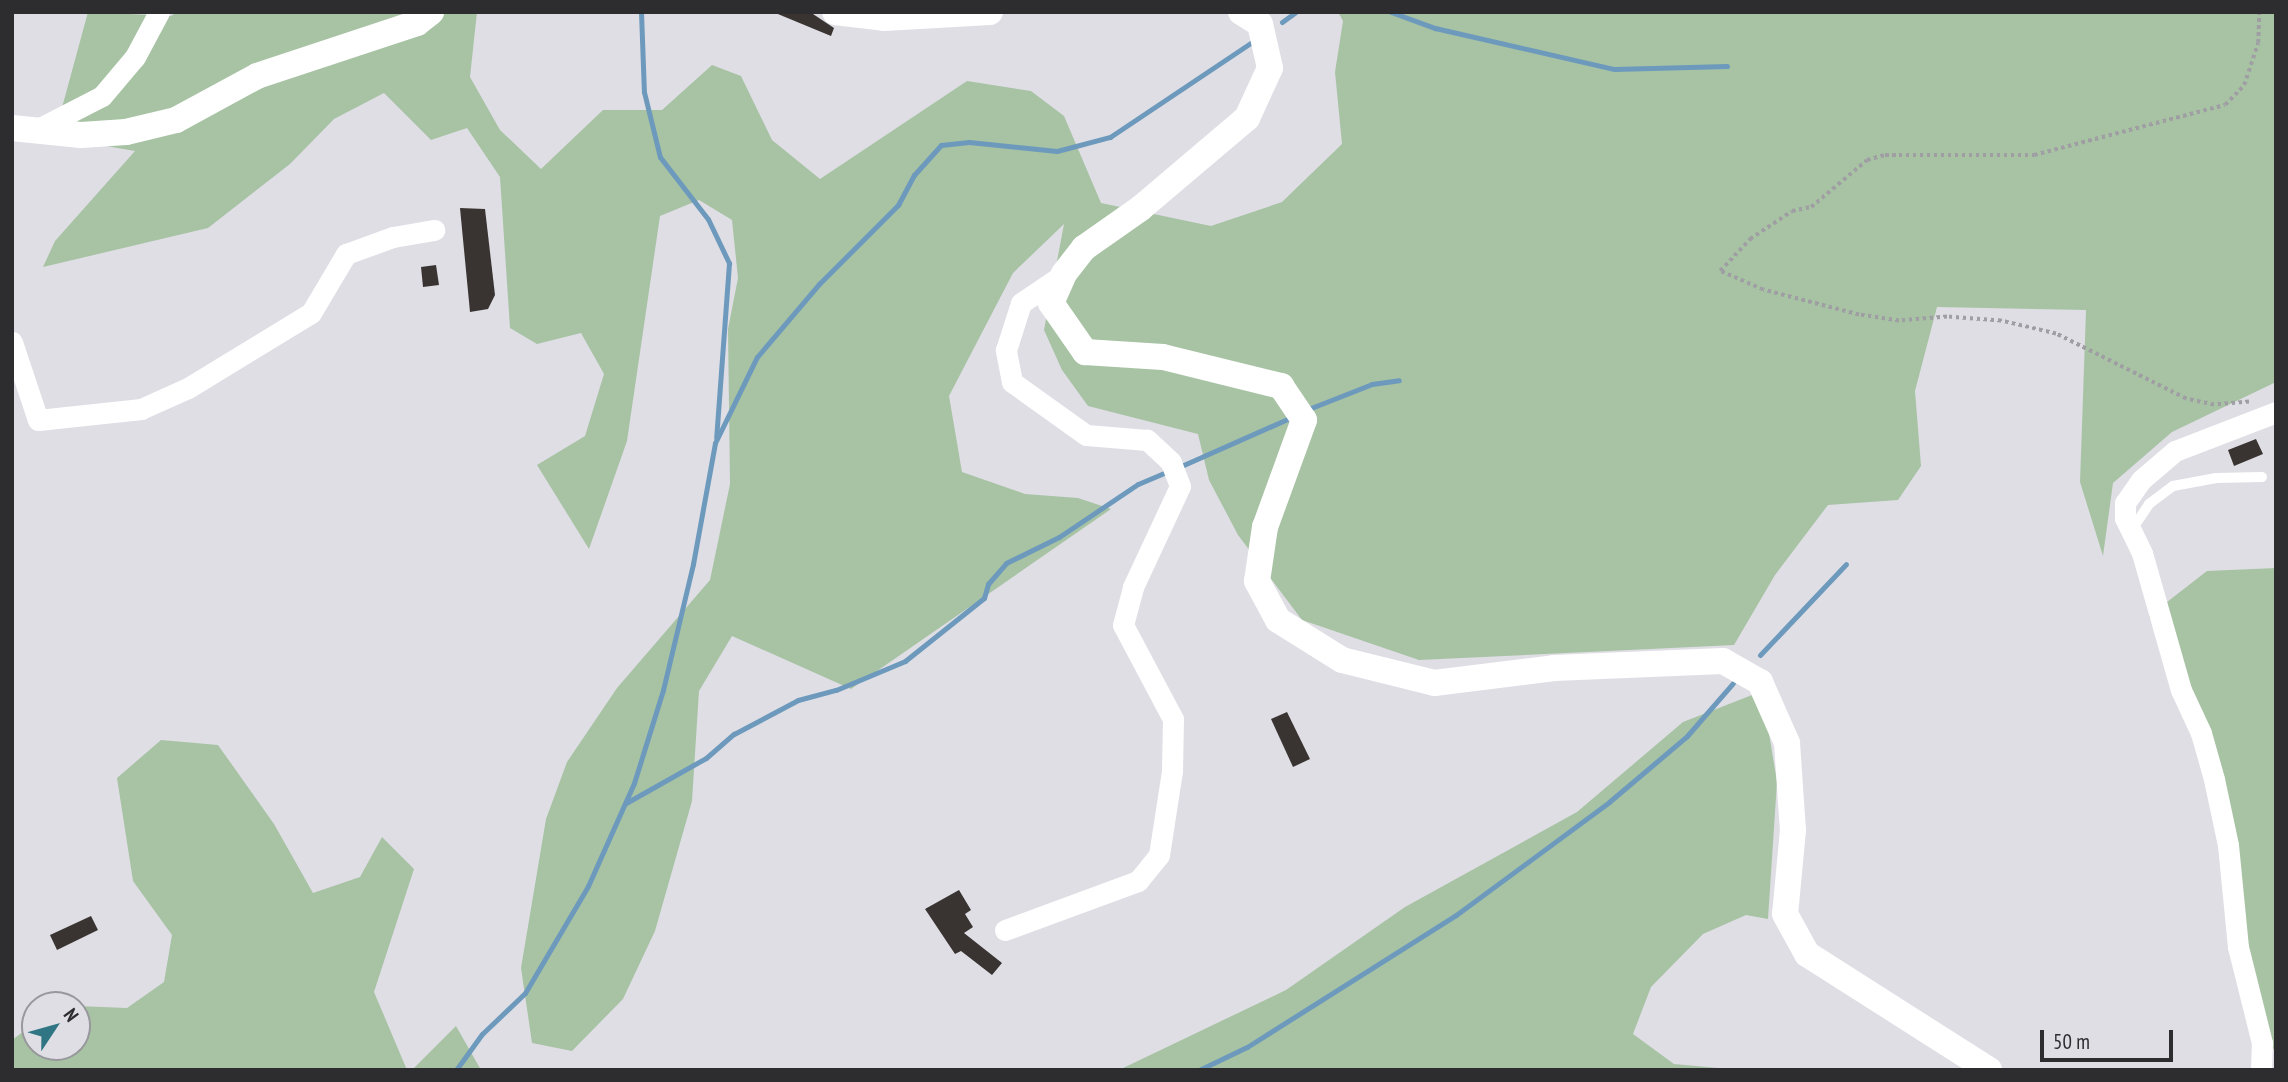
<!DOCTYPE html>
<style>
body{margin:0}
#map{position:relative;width:2288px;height:1082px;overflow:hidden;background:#dfdee5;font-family:"PT Sans Narrow",sans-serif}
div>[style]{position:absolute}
.green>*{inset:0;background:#a7c3a4}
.stream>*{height:5px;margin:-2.5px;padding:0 2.5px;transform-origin:2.5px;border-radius:2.5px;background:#6d9abc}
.building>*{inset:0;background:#393431}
.path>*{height:3.5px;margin-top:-1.75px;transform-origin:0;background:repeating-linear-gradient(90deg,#9f9ea3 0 3.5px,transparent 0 7px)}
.service>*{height:10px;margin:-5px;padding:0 5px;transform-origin:5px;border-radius:5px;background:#fff}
.minor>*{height:21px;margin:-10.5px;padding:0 10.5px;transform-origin:10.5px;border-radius:10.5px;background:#fff}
.tertiary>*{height:26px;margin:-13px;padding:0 13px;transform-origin:13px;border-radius:13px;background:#fff}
span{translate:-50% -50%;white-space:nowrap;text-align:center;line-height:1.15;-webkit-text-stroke:7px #dfdee5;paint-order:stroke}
.frame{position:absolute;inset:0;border:14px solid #2d2d2f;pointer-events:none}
.north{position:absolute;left:21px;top:991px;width:70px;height:70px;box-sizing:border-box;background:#dfdee5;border:2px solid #98979c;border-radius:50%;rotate:54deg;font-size:19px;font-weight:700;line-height:28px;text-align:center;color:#2d2d2f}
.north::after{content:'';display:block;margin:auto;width:24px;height:32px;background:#307583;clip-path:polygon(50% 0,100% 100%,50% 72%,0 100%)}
.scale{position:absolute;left:2040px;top:1030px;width:133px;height:32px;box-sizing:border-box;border:4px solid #2d2d2f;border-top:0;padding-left:9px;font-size:21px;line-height:24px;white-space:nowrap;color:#2d2d2f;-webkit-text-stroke:5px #dfdee5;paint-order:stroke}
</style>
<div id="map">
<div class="green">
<i style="clip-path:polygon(88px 12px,171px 16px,177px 12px,477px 12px,470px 77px,500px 130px,541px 169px,603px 110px,662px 110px,712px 65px,741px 76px,772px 140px,820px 179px,967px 81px,1031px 91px,1064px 116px,1101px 203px,1211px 226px,1282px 202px,1342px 144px,1335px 72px,1343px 21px,1338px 12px,2276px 12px,2276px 382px,2172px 432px,2113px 483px,2103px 556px,2080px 482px,2086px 310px,1937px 307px,1915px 391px,1921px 466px,1898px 500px,1828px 505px,1775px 575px,1734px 645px,1419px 660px,1302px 620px,1238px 535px,1209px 480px,1198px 434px,1088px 406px,1062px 370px,1044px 330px,1064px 224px,1013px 273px,949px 396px,962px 472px,1025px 494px,1078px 498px,1111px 509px,851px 689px,732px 636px,699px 691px,692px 801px,655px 931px,623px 999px,572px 1051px,532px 1043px,521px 968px,546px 819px,567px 762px,617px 688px,710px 580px,730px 484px,728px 329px,738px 278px,732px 220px,699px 200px,660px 216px,627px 441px,589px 549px,537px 465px,585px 436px,604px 374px,581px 333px,537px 344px,510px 328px,500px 177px,467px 128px,431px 140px,384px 93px,334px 119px,290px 164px,208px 228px,43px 267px,55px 241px,135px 151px,54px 137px)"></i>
<i style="clip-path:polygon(2276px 568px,2276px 1054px,2251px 1006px,2231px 860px,2184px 705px,2149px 616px,2207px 571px)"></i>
<i style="clip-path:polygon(1752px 695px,1767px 721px,1777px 782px,1768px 919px,1746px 915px,1703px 934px,1651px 987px,1633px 1034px,1674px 1064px,1740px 1070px,1119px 1070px,1286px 990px,1405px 907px,1577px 812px,1683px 722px)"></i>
<i style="clip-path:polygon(161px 740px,218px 745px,274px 824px,313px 893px,360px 877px,382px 837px,414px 869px,374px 992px,407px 1070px,12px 1070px,12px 1040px,35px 1023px,35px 1047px,77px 1047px,77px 1006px,127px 1008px,164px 982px,172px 935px,133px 881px,117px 778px)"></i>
<i style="clip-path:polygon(456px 1026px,481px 1070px,412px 1070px)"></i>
</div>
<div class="stream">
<i style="left:641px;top:12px;width:80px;rotate:87.9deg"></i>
<i style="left:644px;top:92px;width:67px;rotate:76.2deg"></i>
<i style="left:660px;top:157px;width:78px;rotate:52.3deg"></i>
<i style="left:708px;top:219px;width:49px;rotate:64.5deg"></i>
<i style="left:729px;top:263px;width:175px;rotate:94.2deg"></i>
<i style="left:1391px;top:12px;width:47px;rotate:20deg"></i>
<i style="left:1435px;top:28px;width:184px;rotate:12.9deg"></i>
<i style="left:1614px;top:69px;width:113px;rotate:-1.5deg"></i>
<i style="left:1282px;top:22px;width:17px;rotate:-36deg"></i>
<i style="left:1306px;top:410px;width:71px;rotate:-21.5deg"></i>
<i style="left:1372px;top:384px;width:27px;rotate:-8deg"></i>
<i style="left:1179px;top:467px;width:126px;rotate:-23.9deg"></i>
<i style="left:1760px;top:655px;width:125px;rotate:-46.6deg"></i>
<i style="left:626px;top:803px;width:92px;rotate:-29.4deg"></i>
<i style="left:706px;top:758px;width:37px;rotate:-41deg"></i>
<i style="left:734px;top:734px;width:72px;rotate:-28deg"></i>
<i style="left:798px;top:700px;width:39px;rotate:-15deg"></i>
<i style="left:836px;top:690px;width:75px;rotate:-22.8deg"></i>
<i style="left:905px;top:661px;width:101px;rotate:-38.6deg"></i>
<i style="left:984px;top:598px;width:15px;rotate:-74deg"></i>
<i style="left:988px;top:584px;width:28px;rotate:-49deg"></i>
<i style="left:1006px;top:563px;width:59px;rotate:-26.1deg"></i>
<i style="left:1059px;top:537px;width:95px;rotate:-33.9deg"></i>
<i style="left:1138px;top:484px;width:34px;rotate:-23deg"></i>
<i style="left:456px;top:1070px;width:44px;rotate:-54.2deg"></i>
<i style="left:482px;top:1034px;width:59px;rotate:-43.6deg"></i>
<i style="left:525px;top:993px;width:124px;rotate:-59.5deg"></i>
<i style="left:588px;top:886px;width:113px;rotate:-65.9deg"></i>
<i style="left:634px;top:783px;width:97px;rotate:-72.7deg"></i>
<i style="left:663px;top:690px;width:130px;rotate:-76.6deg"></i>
<i style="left:693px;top:564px;width:123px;rotate:-79.7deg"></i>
<i style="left:715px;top:443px;width:96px;rotate:-64deg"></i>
<i style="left:757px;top:357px;width:96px;rotate:-49.7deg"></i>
<i style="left:819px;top:284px;width:112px;rotate:-45deg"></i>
<i style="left:898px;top:205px;width:34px;rotate:-62deg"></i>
<i style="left:914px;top:175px;width:40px;rotate:-48deg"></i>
<i style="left:941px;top:145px;width:28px;rotate:-6deg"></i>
<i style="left:969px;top:142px;width:88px;rotate:5.8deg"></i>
<i style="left:1057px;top:151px;width:55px;rotate:-14.8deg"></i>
<i style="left:1110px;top:137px;width:174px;rotate:-33.8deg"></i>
<i style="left:1199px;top:1070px;width:53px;rotate:-25.6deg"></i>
<i style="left:1247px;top:1047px;width:247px;rotate:-32.3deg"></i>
<i style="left:1456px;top:915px;width:190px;rotate:-36.4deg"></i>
<i style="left:1609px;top:802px;width:102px;rotate:-40.2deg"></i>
<i style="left:1687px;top:736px;width:70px;rotate:-49deg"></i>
</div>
<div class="building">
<i style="clip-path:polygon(773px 12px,810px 12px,834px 28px,831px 36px)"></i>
<i style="clip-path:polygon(460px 208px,485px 209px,495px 295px,488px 309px,470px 312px)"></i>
<i style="clip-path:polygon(436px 265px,439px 285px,423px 287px,421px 267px)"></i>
<i style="clip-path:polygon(2256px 439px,2263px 454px,2234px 466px,2228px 450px)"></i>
<i style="clip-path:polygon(1287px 712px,1310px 759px,1293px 767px,1271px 719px)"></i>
<i style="clip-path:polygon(959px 890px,971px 910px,965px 914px,973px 927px,964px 933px,1002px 963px,992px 975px,961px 951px,955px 954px,925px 909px)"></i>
<i style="clip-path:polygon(91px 916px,98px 930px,57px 950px,50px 935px)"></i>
</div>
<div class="path">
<i style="left:2249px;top:402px;width:35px;rotate:175deg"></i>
<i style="left:2214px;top:405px;width:29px;rotate:-168deg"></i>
<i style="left:2186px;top:399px;width:145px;rotate:-153.4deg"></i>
<i style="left:2056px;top:334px;width:57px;rotate:-166.7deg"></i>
<i style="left:2001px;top:321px;width:54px;rotate:-175.8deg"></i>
<i style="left:1947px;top:317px;width:48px;rotate:175.2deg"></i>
<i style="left:1899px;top:321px;width:40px;rotate:-171.5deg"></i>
<i style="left:1859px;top:315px;width:99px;rotate:-165.4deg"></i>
<i style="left:1763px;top:290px;width:47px;rotate:-156.2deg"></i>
<i style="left:1720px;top:271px;width:44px;rotate:-46.8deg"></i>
<i style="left:1750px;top:239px;width:50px;rotate:-33.7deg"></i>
<i style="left:1792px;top:211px;width:19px;rotate:-12deg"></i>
<i style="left:1811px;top:207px;width:73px;rotate:-40deg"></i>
<i style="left:1867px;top:160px;width:19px;rotate:-16deg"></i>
<i style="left:1885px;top:155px;width:149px"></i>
<i style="left:2034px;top:155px;width:197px;rotate:-14.7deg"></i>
<i style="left:2225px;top:105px;width:28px;rotate:-46deg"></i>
<i style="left:2244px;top:85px;width:44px;rotate:-71.6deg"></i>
<i style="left:2258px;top:43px;width:31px;rotate:-88deg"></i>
</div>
<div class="service">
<i style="left:2135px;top:534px;width:9px;rotate:-90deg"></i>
<i style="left:2135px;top:525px;width:25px;rotate:-56deg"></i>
<i style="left:2149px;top:504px;width:30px;rotate:-37deg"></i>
<i style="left:2173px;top:486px;width:44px;rotate:-10.5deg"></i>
<i style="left:2216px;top:478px;width:46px;rotate:-1.2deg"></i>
</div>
<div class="minor">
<i style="left:34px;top:131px;width:76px;rotate:-27.2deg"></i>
<i style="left:102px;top:96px;width:51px;rotate:-49.8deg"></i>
<i style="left:135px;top:57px;width:51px;rotate:-61.9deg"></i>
<i style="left:12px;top:342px;width:82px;rotate:71.6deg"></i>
<i style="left:38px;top:420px;width:104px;rotate:-6.1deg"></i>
<i style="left:141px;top:409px;width:51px;rotate:-24.1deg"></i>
<i style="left:188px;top:388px;width:144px;rotate:-31.4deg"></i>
<i style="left:311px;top:313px;width:69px;rotate:-59.3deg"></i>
<i style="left:346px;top:254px;width:50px;rotate:-19.9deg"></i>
<i style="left:393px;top:237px;width:42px;rotate:-9.7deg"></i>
<i style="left:1005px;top:930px;width:142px;rotate:-20.2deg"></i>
<i style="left:1138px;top:881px;width:33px;rotate:-51deg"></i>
<i style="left:1159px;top:855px;width:85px;rotate:-81.2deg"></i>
<i style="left:1172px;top:771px;width:52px;rotate:-88.9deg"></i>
<i style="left:1173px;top:719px;width:106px;rotate:-118deg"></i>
<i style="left:1123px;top:625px;width:39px;rotate:-75deg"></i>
<i style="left:1133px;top:587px;width:111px;rotate:-65deg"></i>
<i style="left:1180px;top:486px;width:26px;rotate:-111deg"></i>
<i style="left:1171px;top:462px;width:33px;rotate:-137deg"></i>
<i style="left:1147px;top:440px;width:61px;rotate:-175.3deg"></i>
<i style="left:1086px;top:435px;width:91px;rotate:-144.4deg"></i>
<i style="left:1012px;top:382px;width:33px;rotate:-101deg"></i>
<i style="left:1006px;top:350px;width:49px;rotate:-72.3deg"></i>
<i style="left:1021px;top:303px;width:52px;rotate:-34deg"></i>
<i style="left:2261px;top:1070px;width:27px;rotate:-88deg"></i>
<i style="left:2262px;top:1043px;width:99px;rotate:-104deg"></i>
<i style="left:2238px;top:947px;width:102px;rotate:-95.6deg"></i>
<i style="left:2228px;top:845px;width:67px;rotate:-102deg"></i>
<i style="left:2214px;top:779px;width:48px;rotate:-105.8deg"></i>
<i style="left:2201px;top:733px;width:47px;rotate:-114.9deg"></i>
<i style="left:2181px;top:690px;width:142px;rotate:-105.9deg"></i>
<i style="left:2142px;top:553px;width:39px;rotate:-116deg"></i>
<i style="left:2125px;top:518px;width:15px;rotate:-90deg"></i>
<i style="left:2125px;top:503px;width:28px;rotate:-55deg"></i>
<i style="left:2141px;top:480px;width:45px;rotate:-40.5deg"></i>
<i style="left:2175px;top:451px;width:108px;rotate:-21.1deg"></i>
</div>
<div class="tertiary">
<i style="left:835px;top:12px;width:49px;rotate:7deg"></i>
<i style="left:884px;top:18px;width:106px;rotate:-3.2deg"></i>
<i style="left:1241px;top:12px;width:22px;rotate:32deg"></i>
<i style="left:1260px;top:24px;width:45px;rotate:77.2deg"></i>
<i style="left:1270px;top:68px;width:55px;rotate:114.7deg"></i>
<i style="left:1247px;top:118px;width:139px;rotate:139.7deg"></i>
<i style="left:1141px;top:208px;width:70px;rotate:144.9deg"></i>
<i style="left:1084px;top:248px;width:33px;rotate:128deg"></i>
<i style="left:1064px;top:274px;width:32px;rotate:114deg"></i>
<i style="left:1051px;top:303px;width:60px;rotate:55.2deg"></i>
<i style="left:1085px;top:352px;width:78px;rotate:3.7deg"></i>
<i style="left:1163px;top:357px;width:122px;rotate:13.8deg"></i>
<i style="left:1281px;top:386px;width:41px;rotate:55.9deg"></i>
<i style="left:1304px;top:420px;width:114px;rotate:110deg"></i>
<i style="left:1265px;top:527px;width:55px;rotate:98.4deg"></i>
<i style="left:1257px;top:581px;width:44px;rotate:61.7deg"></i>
<i style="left:1278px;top:620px;width:75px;rotate:32deg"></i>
<i style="left:1342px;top:660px;width:95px;rotate:14deg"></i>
<i style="left:1434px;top:683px;width:121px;rotate:-7.1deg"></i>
<i style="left:1554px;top:668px;width:169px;rotate:-2.4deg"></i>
<i style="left:1723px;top:661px;width:43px;rotate:29.6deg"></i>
<i style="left:1760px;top:682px;width:67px;rotate:66.1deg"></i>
<i style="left:1787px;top:743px;width:87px;rotate:86.1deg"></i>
<i style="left:1793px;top:830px;width:84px;rotate:95.4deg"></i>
<i style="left:1785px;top:914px;width:46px;rotate:61.2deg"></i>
<i style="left:1807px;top:954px;width:216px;rotate:32.5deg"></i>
<i style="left:12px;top:128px;width:69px;rotate:5.8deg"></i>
<i style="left:81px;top:135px;width:45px;rotate:-3.8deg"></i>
<i style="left:126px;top:132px;width:51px;rotate:-13.5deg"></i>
<i style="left:176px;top:120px;width:92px;rotate:-28.5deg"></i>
<i style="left:257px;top:76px;width:169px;rotate:-18.3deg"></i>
<i style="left:417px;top:23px;width:18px;rotate:-38deg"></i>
</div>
<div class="frame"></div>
<div class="north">N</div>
<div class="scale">50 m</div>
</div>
